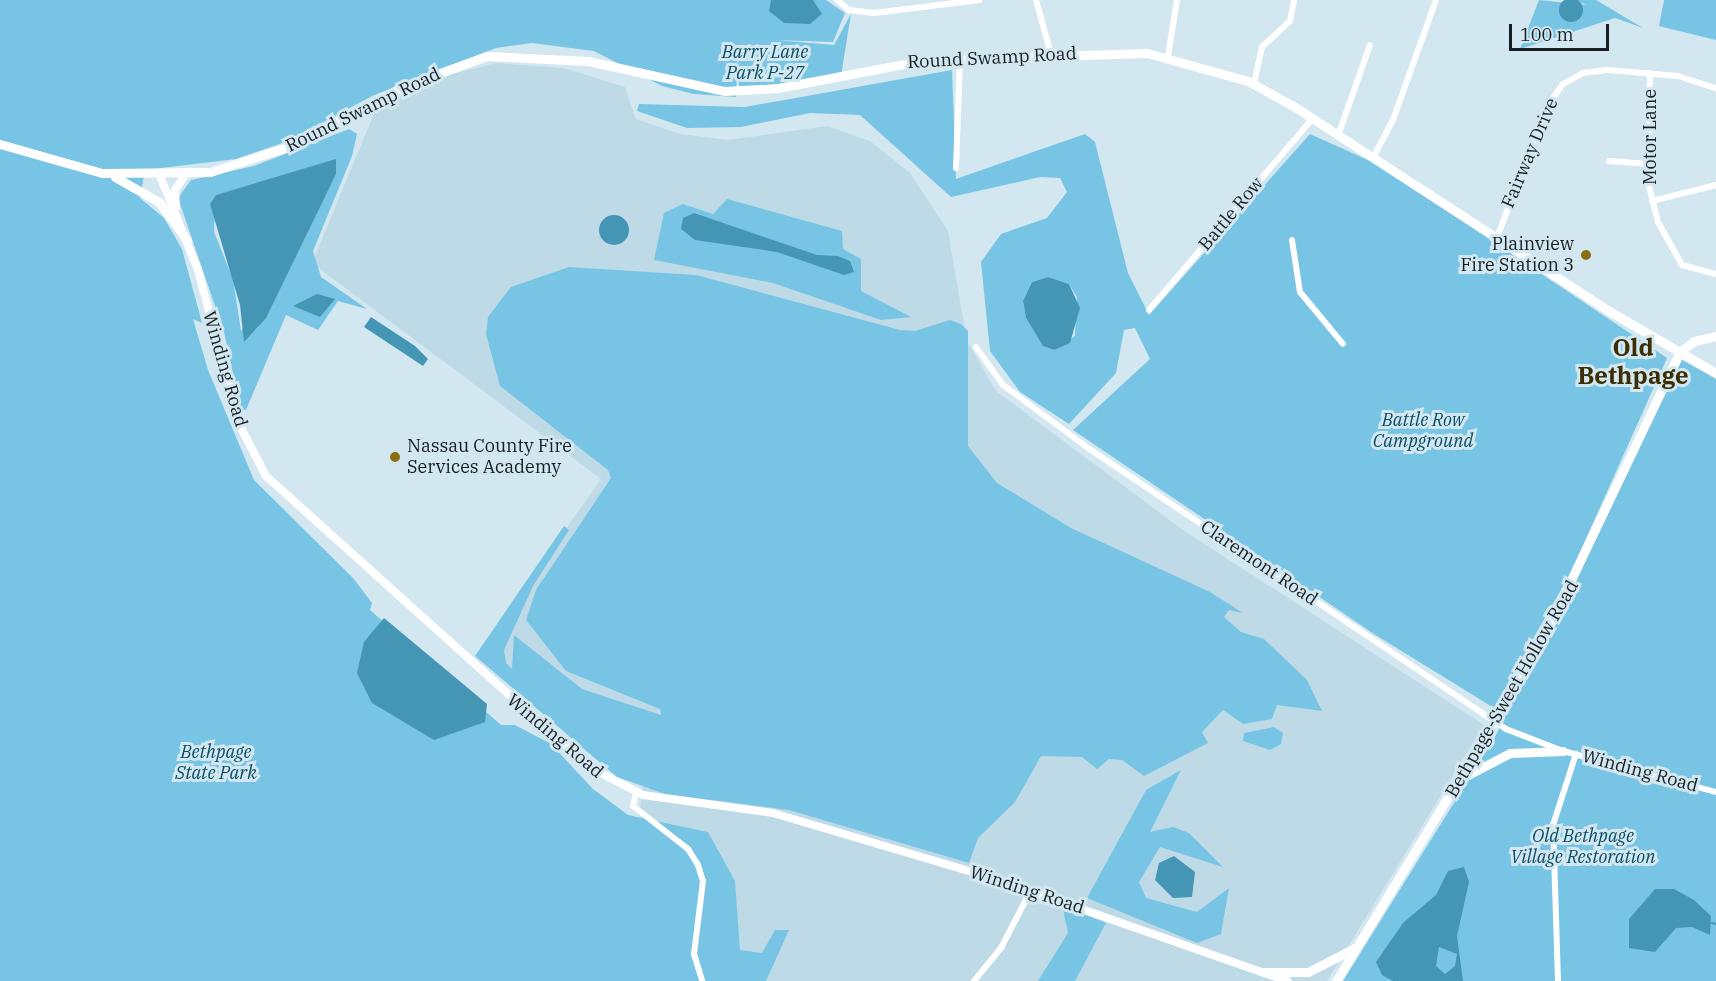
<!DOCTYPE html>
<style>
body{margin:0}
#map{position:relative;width:1716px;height:981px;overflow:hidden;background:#d3e7f0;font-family:"IBM Plex Serif",serif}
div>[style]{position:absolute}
.built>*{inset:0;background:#bfdae7}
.green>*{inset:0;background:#78c4e4}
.water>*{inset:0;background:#4595b5}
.round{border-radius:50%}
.stream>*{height:2px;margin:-1px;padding:0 1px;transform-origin:1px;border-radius:1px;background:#4595b5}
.minor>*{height:6px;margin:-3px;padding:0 3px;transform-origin:3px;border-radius:3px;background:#fff}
.tertiary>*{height:8px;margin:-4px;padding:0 4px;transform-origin:4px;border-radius:4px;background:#fff}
.secondary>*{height:9px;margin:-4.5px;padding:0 4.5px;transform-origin:4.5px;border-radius:4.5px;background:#fff}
.dots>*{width:16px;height:16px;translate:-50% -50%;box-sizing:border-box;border:3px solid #d3e7f0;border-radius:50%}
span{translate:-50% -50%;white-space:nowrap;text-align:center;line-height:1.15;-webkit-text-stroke:6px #d3e7f0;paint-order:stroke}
.park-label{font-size:18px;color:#084e65;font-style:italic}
.street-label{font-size:18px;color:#171e22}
.poi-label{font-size:18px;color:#171e22}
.right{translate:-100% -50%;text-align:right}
.left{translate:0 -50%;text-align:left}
.district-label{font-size:24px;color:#3b2e03;font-weight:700}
.scale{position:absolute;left:1509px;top:24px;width:100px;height:27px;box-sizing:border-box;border:3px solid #171e22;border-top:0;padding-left:8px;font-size:18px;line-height:21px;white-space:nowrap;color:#171e22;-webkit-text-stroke:4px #d3e7f0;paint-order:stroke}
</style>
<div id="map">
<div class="built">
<i style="clip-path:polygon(496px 63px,564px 68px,625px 87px,636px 119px,681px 134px,728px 140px,827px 126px,870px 141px,910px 173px,948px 231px,967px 341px,996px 391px,1183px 530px,1484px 725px,1327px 981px,738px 981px,708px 832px,639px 817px,643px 781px,476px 657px,601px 479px,312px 263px,376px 109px,439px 77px)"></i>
</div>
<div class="green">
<i style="clip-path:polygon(0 0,826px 0,845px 13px,833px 42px,776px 40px,834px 45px,851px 14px,841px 76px,739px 90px,738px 51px,736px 97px,694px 94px,662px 86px,594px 51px,532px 43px,496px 48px,372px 96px,288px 141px,236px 159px,145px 170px,140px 198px,164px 218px,182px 249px,202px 323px,193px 319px,208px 370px,254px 480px,354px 579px,372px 603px,370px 610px,501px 725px,515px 725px,551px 744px,593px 789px,628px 815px,708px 832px,735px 881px,740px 950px,762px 953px,775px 930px,789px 930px,766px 981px,0 981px)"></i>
<i style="clip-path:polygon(1539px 0,1586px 5px,1576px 0,1596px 0,1643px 28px,1615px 18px,1520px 49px)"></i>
<i style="clip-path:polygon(1664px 0,1716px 0,1716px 40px,1659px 26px)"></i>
<i style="clip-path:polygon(evenodd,952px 70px,956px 179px,1085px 134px,1095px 142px,1128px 273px,1149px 315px,1310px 134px,1379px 165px,1667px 358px,1571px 572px,1494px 708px,1374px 634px,1073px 430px,1150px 359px,1135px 328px,1124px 330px,1116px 373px,1069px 424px,1020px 392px,990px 351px,981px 262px,1001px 234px,1047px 218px,1067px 192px,1060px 178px,1040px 177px,951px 197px,860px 115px,810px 113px,741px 127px,687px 128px,637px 111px,639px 104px,745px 107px,952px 70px,1048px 277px,1069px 284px,1077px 297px,1075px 336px,1054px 350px,1043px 346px,1026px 318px,1023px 301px,1032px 282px,1048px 277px)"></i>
<i style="clip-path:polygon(evenodd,349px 129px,357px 134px,352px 156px,313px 251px,321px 277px,367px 309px,338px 301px,318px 330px,286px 315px,246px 410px,241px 410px,224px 332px,178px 198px,191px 180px,254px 166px,349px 129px,284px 177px,321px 201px,288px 271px,241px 331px,233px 279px,214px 232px,216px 195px,284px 177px)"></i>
<i style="clip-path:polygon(727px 199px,842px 231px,843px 249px,861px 259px,861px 291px,911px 317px,881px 320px,773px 283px,654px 260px,664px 213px,683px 204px,713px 214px)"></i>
<i style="clip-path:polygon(569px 267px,696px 275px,900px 330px,915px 331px,950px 320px,961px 324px,968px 331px,968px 446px,997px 483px,1071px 528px,1210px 592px,1243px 613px,1229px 610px,1224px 617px,1241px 632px,1264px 639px,1307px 680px,1322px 711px,1277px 705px,1272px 719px,1243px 724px,1223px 710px,1202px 732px,1208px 743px,1144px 776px,1122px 760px,1109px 759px,1097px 769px,1082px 757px,1041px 756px,1015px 802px,978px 838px,969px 863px,789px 810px,665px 794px,617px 777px,475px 656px,564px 526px,569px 530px,533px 586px,504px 650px,506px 663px,512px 669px,514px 635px,582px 689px,661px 715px,660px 709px,566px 671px,526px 620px,536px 590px,611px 478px,608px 470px,500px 386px,486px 334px,488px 317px,511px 287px)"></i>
<i style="clip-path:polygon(1682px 360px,1716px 379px,1716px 981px,1343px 981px,1495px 737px)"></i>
<i style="clip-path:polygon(1274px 727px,1283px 733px,1281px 744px,1270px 750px,1243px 741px,1244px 733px)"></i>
<i style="clip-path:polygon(1181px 770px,1150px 832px,1173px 827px,1189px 833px,1223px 867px,1160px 847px,1139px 882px,1146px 898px,1197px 912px,1229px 888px,1221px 934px,1197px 943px,1087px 898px,1146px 790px)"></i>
<i style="clip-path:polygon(1069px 908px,1106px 923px,1075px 981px,1038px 981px,1068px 933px,1063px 909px)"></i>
</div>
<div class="water">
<i class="round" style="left:1559px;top:-2px;width:24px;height:24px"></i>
<i style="clip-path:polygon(771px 0,813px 0,822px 14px,810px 24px,784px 23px,769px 11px)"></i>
<i style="clip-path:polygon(336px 159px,336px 174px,266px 318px,244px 342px,240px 305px,210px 204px,216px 195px)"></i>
<i style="clip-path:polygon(694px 213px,817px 255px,838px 256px,850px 261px,854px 272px,844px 275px,777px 252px,695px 240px,681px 229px,683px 218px)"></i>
<i class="round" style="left:599px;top:215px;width:30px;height:30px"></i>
<i style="clip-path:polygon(1048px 277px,1069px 284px,1080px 308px,1070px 343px,1054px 350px,1043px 346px,1026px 318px,1023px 301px,1032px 282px)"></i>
<i style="clip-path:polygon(317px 294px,335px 299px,320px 317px,293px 306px)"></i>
<i style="clip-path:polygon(371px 317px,415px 346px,428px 359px,423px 366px,364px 327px)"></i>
<i style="clip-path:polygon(384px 618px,487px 704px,485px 722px,434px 740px,372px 703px,357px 673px,364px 642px)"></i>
<i style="clip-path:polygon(1174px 856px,1195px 872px,1192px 897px,1173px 898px,1155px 880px,1159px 863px)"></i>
<i style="clip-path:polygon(evenodd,1464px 867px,1469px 882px,1457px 936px,1463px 981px,1393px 981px,1382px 975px,1376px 962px,1403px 923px,1436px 895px,1448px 871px,1464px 867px,1439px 947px,1457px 954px,1455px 966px,1445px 974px,1436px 966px,1439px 947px)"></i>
<i style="clip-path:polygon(1655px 889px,1674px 889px,1694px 900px,1711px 916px,1710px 935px,1692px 927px,1676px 928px,1655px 952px,1629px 948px,1629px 919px)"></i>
</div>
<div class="stream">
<i style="left:1712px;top:923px;width:4px;rotate:14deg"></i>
</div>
<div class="minor">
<i style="left:837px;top:0;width:16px;rotate:40deg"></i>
<i style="left:849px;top:10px;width:25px;rotate:7deg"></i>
<i style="left:874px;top:13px;width:106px;rotate:-7.1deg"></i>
<i style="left:1036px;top:0;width:56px;rotate:74.5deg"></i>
<i style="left:1168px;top:56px;width:57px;rotate:-80.9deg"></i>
<i style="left:1650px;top:73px;width:109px;rotate:91.1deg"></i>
<i style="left:1648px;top:182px;width:41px;rotate:76deg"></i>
<i style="left:1658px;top:222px;width:49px;rotate:60.8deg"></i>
<i style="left:1682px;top:265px;width:35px;rotate:15deg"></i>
<i style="left:1254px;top:84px;width:38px;rotate:-78deg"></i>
<i style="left:1262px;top:47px;width:38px;rotate:-43deg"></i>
<i style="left:1290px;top:21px;width:21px;rotate:-79deg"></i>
<i style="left:1339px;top:133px;width:93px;rotate:-70.6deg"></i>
<i style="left:1374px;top:156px;width:41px;rotate:-62.2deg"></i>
<i style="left:1393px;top:120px;width:127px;rotate:-70.3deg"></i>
<i style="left:1609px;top:161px;width:40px;rotate:4.3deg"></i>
<i style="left:956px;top:168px;width:110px;rotate:-87.9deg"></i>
<i style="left:1652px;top:201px;width:66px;rotate:-14deg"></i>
<i style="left:1497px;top:238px;width:135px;rotate:-69.7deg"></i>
<i style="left:1544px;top:111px;width:33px;rotate:-55deg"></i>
<i style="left:1563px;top:84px;width:23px;rotate:-29deg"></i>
<i style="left:1583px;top:73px;width:24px;rotate:-7deg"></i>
<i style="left:1607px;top:70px;width:71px;rotate:4.8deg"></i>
<i style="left:1678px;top:76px;width:40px;rotate:18deg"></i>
<i style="left:1292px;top:240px;width:53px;rotate:81.3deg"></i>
<i style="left:1300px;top:292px;width:67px;rotate:50.4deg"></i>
<i style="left:1149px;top:310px;width:253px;rotate:-49.5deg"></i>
<i style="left:976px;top:347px;width:47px;rotate:54.6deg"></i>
<i style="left:1003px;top:385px;width:109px;rotate:36.5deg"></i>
<i style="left:1091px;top:450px;width:500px;rotate:33.91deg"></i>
<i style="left:1506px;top:729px;width:61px;rotate:21.1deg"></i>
<i style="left:1563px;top:751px;width:158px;rotate:15deg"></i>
<i style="left:636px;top:793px;width:13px;rotate:103deg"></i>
<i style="left:633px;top:806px;width:70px;rotate:38deg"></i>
<i style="left:688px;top:849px;width:19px;rotate:58deg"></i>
<i style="left:698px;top:865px;width:17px;rotate:73deg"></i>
<i style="left:703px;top:881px;width:74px;rotate:97deg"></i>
<i style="left:694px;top:954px;width:28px;rotate:73deg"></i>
<i style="left:974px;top:981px;width:43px;rotate:-50.7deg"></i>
<i style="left:1001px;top:948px;width:65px;rotate:-62.7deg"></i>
<i style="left:1558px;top:981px;width:156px;rotate:-91.8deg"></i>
<i style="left:1553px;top:825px;width:75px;rotate:-72.1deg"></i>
</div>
<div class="tertiary">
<i style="left:160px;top:176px;width:101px;rotate:68deg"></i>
<i style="left:198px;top:270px;width:159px;rotate:75.1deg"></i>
<i style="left:239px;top:424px;width:59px;rotate:62.6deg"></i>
<i style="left:266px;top:476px;width:435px;rotate:42deg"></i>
<i style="left:589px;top:767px;width:61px;rotate:27.4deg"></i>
<i style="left:643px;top:795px;width:131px;rotate:7.9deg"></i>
<i style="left:773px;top:813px;width:233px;rotate:16.5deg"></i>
<i style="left:996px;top:879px;width:309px;rotate:19.3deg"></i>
<i style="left:176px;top:207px;width:17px;rotate:-93deg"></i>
<i style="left:175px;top:190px;width:18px;rotate:-56deg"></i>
</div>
<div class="secondary">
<i style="left:0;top:144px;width:106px;rotate:15.9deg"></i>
<i style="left:102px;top:173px;width:108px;rotate:-0.5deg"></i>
<i style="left:210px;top:172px;width:82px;rotate:-17.8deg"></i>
<i style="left:288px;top:147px;width:131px;rotate:-27.7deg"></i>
<i style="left:404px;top:86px;width:88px;rotate:-19.9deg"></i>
<i style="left:487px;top:56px;width:101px;rotate:2.8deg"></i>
<i style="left:588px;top:61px;width:140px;rotate:12.4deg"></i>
<i style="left:725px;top:91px;width:53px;rotate:-3.2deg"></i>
<i style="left:778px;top:88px;width:150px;rotate:-10.8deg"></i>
<i style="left:925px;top:60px;width:222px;rotate:-1.8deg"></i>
<i style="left:1147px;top:53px;width:105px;rotate:15.5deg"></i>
<i style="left:1248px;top:81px;width:54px;rotate:29deg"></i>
<i style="left:1295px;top:107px;width:374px;rotate:33deg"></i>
<i style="left:1609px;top:311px;width:124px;rotate:30.1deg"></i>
<i style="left:115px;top:177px;width:51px;rotate:29.6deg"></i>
<i style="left:159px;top:202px;width:47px;rotate:53.6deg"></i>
<i style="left:1462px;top:778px;width:54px;rotate:-27.5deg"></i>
<i style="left:1510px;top:753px;width:53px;rotate:-2.2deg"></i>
<i style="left:1263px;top:972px;width:45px"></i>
<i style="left:1308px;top:972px;width:53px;rotate:-27.1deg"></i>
<i style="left:1336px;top:981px;width:391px;rotate:-58.7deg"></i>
<i style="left:1539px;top:647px;width:327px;rotate:-64.5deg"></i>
<i style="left:1680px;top:352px;width:18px;rotate:-38deg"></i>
<i style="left:1694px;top:341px;width:23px;rotate:-13deg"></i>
</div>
<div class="dots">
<i style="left:1586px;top:255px;background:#8a6e0f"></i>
<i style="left:395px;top:457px;background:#8a6e0f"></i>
</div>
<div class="park-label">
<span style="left:765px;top:63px">Barry Lane<br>Park P-27</span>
<span style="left:1423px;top:431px">Battle Row<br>Campground</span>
<span style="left:216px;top:763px">Bethpage<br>State Park</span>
<span style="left:1583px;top:847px">Old Bethpage<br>Village Restoration</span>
</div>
<div class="street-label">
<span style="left:992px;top:58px;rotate:-3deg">Round Swamp Road</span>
<span style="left:363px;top:110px;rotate:-26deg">Round Swamp Road</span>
<span style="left:1650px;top:137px;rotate:-90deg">Motor Lane</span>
<span style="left:1530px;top:153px;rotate:-67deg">Fairway Drive</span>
<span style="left:1231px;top:214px;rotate:-50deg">Battle Row</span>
<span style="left:225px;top:369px;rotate:74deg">Winding Road</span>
<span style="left:1259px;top:563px;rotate:34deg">Claremont Road</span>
<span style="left:1512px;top:689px;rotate:-60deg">Bethpage-Sweet Hollow Road</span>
<span style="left:555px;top:736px;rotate:40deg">Winding Road</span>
<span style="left:1640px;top:771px;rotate:15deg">Winding Road</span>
<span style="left:1027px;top:890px;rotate:18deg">Winding Road</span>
</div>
<div class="poi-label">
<span class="right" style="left:1574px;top:255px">Plainview<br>Fire Station 3</span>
<span class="left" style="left:407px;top:457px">Nassau County Fire<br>Services Academy</span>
</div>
<div class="district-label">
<span style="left:1633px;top:362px">Old<br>Bethpage</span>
</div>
<div class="scale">100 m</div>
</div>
